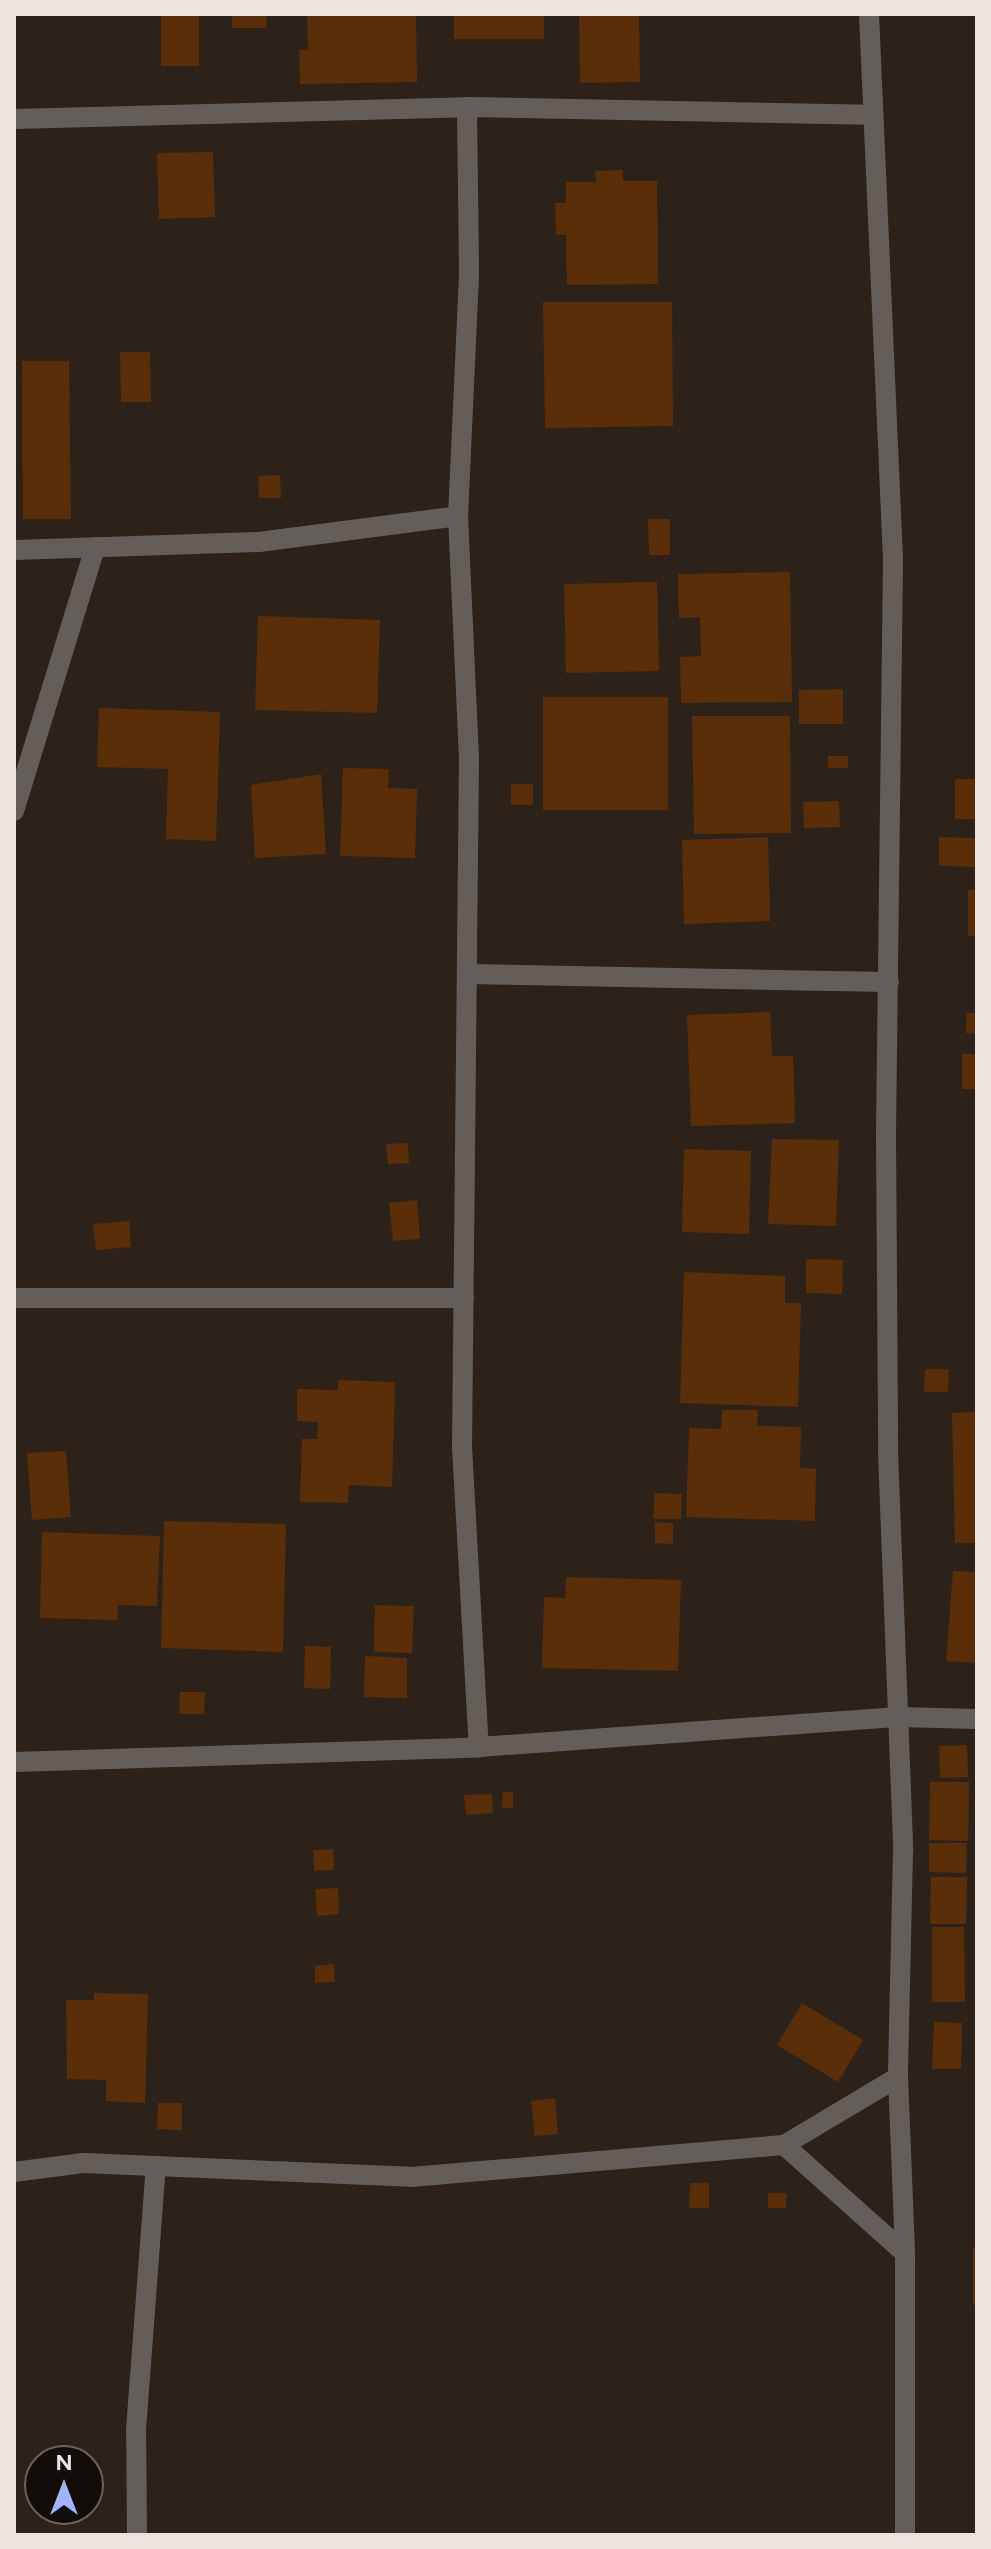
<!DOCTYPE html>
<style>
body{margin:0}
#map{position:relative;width:991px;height:2549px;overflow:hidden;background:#2d221a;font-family:Figtree,sans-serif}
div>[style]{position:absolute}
.building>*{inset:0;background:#592e09}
.street>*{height:20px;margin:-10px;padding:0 10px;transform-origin:10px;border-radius:10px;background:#645e5a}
span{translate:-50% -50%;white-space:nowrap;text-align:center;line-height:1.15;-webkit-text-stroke:7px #120d09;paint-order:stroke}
.frame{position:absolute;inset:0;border:16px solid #ebe3de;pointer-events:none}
.north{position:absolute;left:24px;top:2445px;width:80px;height:80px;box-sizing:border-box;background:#120d09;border:2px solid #69635e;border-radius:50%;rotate:0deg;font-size:22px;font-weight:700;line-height:32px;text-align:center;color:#ebe3de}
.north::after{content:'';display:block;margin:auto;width:28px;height:36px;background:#a3b2fd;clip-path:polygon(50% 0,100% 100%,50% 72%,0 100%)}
</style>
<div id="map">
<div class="building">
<i style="clip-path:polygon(161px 14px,199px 14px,199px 66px,161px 66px)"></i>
<i style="clip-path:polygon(232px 14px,267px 14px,266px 28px,232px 28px)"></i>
<i style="clip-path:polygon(307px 14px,416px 14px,417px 82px,300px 84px,299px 50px,308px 50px)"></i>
<i style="clip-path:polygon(454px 14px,544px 14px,544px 39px,454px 39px)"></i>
<i style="clip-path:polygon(579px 14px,639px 14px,640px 82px,580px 83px)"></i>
<i style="clip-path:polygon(213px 152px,215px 217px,159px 219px,157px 153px)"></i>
<i style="clip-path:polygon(623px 170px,623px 181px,657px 181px,658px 284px,567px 285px,566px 235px,556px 235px,555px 203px,566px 203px,566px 182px,596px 182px,595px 171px)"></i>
<i style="clip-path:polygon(543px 302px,672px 302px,673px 426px,545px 428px)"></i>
<i style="clip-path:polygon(120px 352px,150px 352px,151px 402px,121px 402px)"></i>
<i style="clip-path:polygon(22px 361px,69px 361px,71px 519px,23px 519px)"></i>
<i style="clip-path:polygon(280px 475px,281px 498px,259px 498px,258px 476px)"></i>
<i style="clip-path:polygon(648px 519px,670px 519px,670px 555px,649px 555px)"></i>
<i style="clip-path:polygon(790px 572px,792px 702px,681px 703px,680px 657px,701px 656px,700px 617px,679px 618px,678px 574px)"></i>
<i style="clip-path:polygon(657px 582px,659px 671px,566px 673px,564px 584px)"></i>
<i style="clip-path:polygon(258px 616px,380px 620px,377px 713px,255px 710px)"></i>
<i style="clip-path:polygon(843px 689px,843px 724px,799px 724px,799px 690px)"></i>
<i style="clip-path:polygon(543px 697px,668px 697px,668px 810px,543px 810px)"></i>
<i style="clip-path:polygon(99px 708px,220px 712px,216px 841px,166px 839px,168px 769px,97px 767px)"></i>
<i style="clip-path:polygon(692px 716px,790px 716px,791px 833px,694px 834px)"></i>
<i style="clip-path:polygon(828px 756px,848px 756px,848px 768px,828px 768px)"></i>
<i style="clip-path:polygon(343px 768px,389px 769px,388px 788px,417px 789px,415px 858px,340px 856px)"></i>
<i style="clip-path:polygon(321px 774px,326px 854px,255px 858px,251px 785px)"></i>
<i style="clip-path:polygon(955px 779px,977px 779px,977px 819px,955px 819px)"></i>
<i style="clip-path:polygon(511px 784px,533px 784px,533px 805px,511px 805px)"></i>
<i style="clip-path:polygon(839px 801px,840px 827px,804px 828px,803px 802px)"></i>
<i style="clip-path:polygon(768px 837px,770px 921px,684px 924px,682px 840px)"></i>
<i style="clip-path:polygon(939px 837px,977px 838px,977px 867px,939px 866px)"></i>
<i style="clip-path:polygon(968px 890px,977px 890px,977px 936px,968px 936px)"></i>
<i style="clip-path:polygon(770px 1012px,772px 1056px,793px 1056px,795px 1123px,691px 1126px,687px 1015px)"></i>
<i style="clip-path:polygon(967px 1013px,977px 1013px,977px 1034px,966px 1033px)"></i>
<i style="clip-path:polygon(962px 1054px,977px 1054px,977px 1089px,962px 1089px)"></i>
<i style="clip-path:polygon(772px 1139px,839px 1140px,836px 1226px,768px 1224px)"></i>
<i style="clip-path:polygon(408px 1143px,409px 1163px,388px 1164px,386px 1144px)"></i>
<i style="clip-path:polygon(684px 1149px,751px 1151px,749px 1234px,682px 1232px)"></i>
<i style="clip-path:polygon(417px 1200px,420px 1239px,393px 1241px,389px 1203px)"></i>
<i style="clip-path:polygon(129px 1221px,131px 1247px,96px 1250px,93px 1224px)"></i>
<i style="clip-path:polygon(806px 1259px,843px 1260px,842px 1294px,806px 1293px)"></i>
<i style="clip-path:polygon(684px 1272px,785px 1276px,785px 1303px,801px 1303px,798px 1407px,680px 1403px)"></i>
<i style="clip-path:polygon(925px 1369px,949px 1369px,948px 1392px,924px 1392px)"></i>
<i style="clip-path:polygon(338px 1380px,395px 1382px,392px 1487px,349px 1485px,348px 1503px,300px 1502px,302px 1439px,317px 1439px,318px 1422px,297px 1421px,297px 1389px,338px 1390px)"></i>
<i style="clip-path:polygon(722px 1410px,758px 1410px,757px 1426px,801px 1427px,800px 1468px,816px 1469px,815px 1521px,686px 1517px,689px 1428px,721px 1429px)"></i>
<i style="clip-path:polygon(977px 1412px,977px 1543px,955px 1543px,952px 1413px)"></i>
<i style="clip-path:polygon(66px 1451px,71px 1517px,32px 1520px,27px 1453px)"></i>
<i style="clip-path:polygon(655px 1493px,682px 1494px,681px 1519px,653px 1519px)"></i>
<i style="clip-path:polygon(164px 1521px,286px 1524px,283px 1652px,161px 1648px)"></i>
<i style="clip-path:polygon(655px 1522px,673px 1523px,673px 1544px,655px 1543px)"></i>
<i style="clip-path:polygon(42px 1532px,160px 1536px,157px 1606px,118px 1605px,117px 1620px,40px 1618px)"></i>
<i style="clip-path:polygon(953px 1571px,977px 1572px,977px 1663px,946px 1661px)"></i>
<i style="clip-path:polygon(566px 1577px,681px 1580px,678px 1671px,542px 1668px,544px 1597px,565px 1598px)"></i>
<i style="clip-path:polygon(375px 1605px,414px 1606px,412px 1653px,374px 1652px)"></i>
<i style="clip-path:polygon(305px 1646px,331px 1647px,330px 1689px,304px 1688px)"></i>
<i style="clip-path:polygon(365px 1656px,407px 1658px,407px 1698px,364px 1697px)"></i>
<i style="clip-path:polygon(180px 1692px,205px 1692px,204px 1714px,179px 1714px)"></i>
<i style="clip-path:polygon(967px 1745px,968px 1777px,940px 1778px,939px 1746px)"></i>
<i style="clip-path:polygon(930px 1782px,969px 1782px,968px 1841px,929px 1840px)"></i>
<i style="clip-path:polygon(503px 1792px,513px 1792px,513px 1808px,502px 1808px)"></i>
<i style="clip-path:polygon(492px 1794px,493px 1813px,466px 1815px,464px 1795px)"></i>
<i style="clip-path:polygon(929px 1843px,967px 1843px,966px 1873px,929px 1872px)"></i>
<i style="clip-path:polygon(333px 1849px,334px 1870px,314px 1871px,313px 1850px)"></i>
<i style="clip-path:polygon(931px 1877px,967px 1877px,966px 1924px,930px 1924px)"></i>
<i style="clip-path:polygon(338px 1888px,339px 1914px,317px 1916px,315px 1889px)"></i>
<i style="clip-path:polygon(932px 1927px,964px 1927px,965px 2002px,932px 2002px)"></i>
<i style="clip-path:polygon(334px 1964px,335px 1982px,315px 1983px,315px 1966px)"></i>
<i style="clip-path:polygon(94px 1993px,148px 1994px,145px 2103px,106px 2101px,106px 2080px,67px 2079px,66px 2000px,94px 2000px)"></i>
<i style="clip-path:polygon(802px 2003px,863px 2040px,838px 2082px,777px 2045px)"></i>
<i style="clip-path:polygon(934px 2022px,962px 2023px,961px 2069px,932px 2069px)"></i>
<i style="clip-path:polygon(555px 2098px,558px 2134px,535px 2136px,531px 2101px)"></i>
<i style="clip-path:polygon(158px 2103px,182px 2103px,182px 2130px,157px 2129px)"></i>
<i style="clip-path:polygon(690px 2183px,709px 2183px,709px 2208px,689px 2208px)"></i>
<i style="clip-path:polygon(768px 2193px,787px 2193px,786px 2208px,768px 2208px)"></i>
<i style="clip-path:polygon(973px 2248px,977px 2248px,977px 2305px,973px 2305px)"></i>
</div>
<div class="street">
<i style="left:869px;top:14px;width:547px;rotate:87.48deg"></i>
<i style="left:893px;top:560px;width:576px;rotate:90.7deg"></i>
<i style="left:886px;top:1136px;width:317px;rotate:89.6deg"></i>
<i style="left:888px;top:1453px;width:398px;rotate:87.8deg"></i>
<i style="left:903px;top:1851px;width:226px;rotate:91.3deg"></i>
<i style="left:898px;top:2077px;width:176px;rotate:87.7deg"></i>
<i style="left:905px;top:2253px;width:282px;rotate:90deg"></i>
<i style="left:467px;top:107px;width:168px;rotate:89.3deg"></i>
<i style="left:469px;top:275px;width:241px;rotate:92.6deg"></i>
<i style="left:458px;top:516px;width:240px;rotate:87.4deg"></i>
<i style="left:469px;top:756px;width:691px;rotate:90.58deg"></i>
<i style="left:462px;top:1447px;width:300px;rotate:86.8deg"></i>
<i style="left:14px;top:119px;width:453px;rotate:-1.5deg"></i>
<i style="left:467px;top:107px;width:403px;rotate:1.1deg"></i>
<i style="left:14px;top:550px;width:245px;rotate:-1.9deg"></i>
<i style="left:259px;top:542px;width:201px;rotate:-7.4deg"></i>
<i style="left:14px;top:811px;width:276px;rotate:-72.9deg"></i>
<i style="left:467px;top:974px;width:422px;rotate:1.1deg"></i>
<i style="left:14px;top:1298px;width:450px"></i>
<i style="left:14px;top:1762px;width:465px;rotate:-1.8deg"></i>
<i style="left:479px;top:1747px;width:421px;rotate:-4.1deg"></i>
<i style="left:899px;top:1717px;width:78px;rotate:1.5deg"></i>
<i style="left:784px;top:2145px;width:162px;rotate:41.8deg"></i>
<i style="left:14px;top:2172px;width:70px;rotate:-7.4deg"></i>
<i style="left:83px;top:2163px;width:328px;rotate:2.4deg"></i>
<i style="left:411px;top:2177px;width:374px;rotate:-4.9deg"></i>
<i style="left:784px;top:2145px;width:133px;rotate:-30.8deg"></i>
<i style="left:137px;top:2535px;width:105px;rotate:-90.5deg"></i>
<i style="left:136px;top:2430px;width:265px;rotate:-85.7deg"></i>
</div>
<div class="frame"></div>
<div class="north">N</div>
</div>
